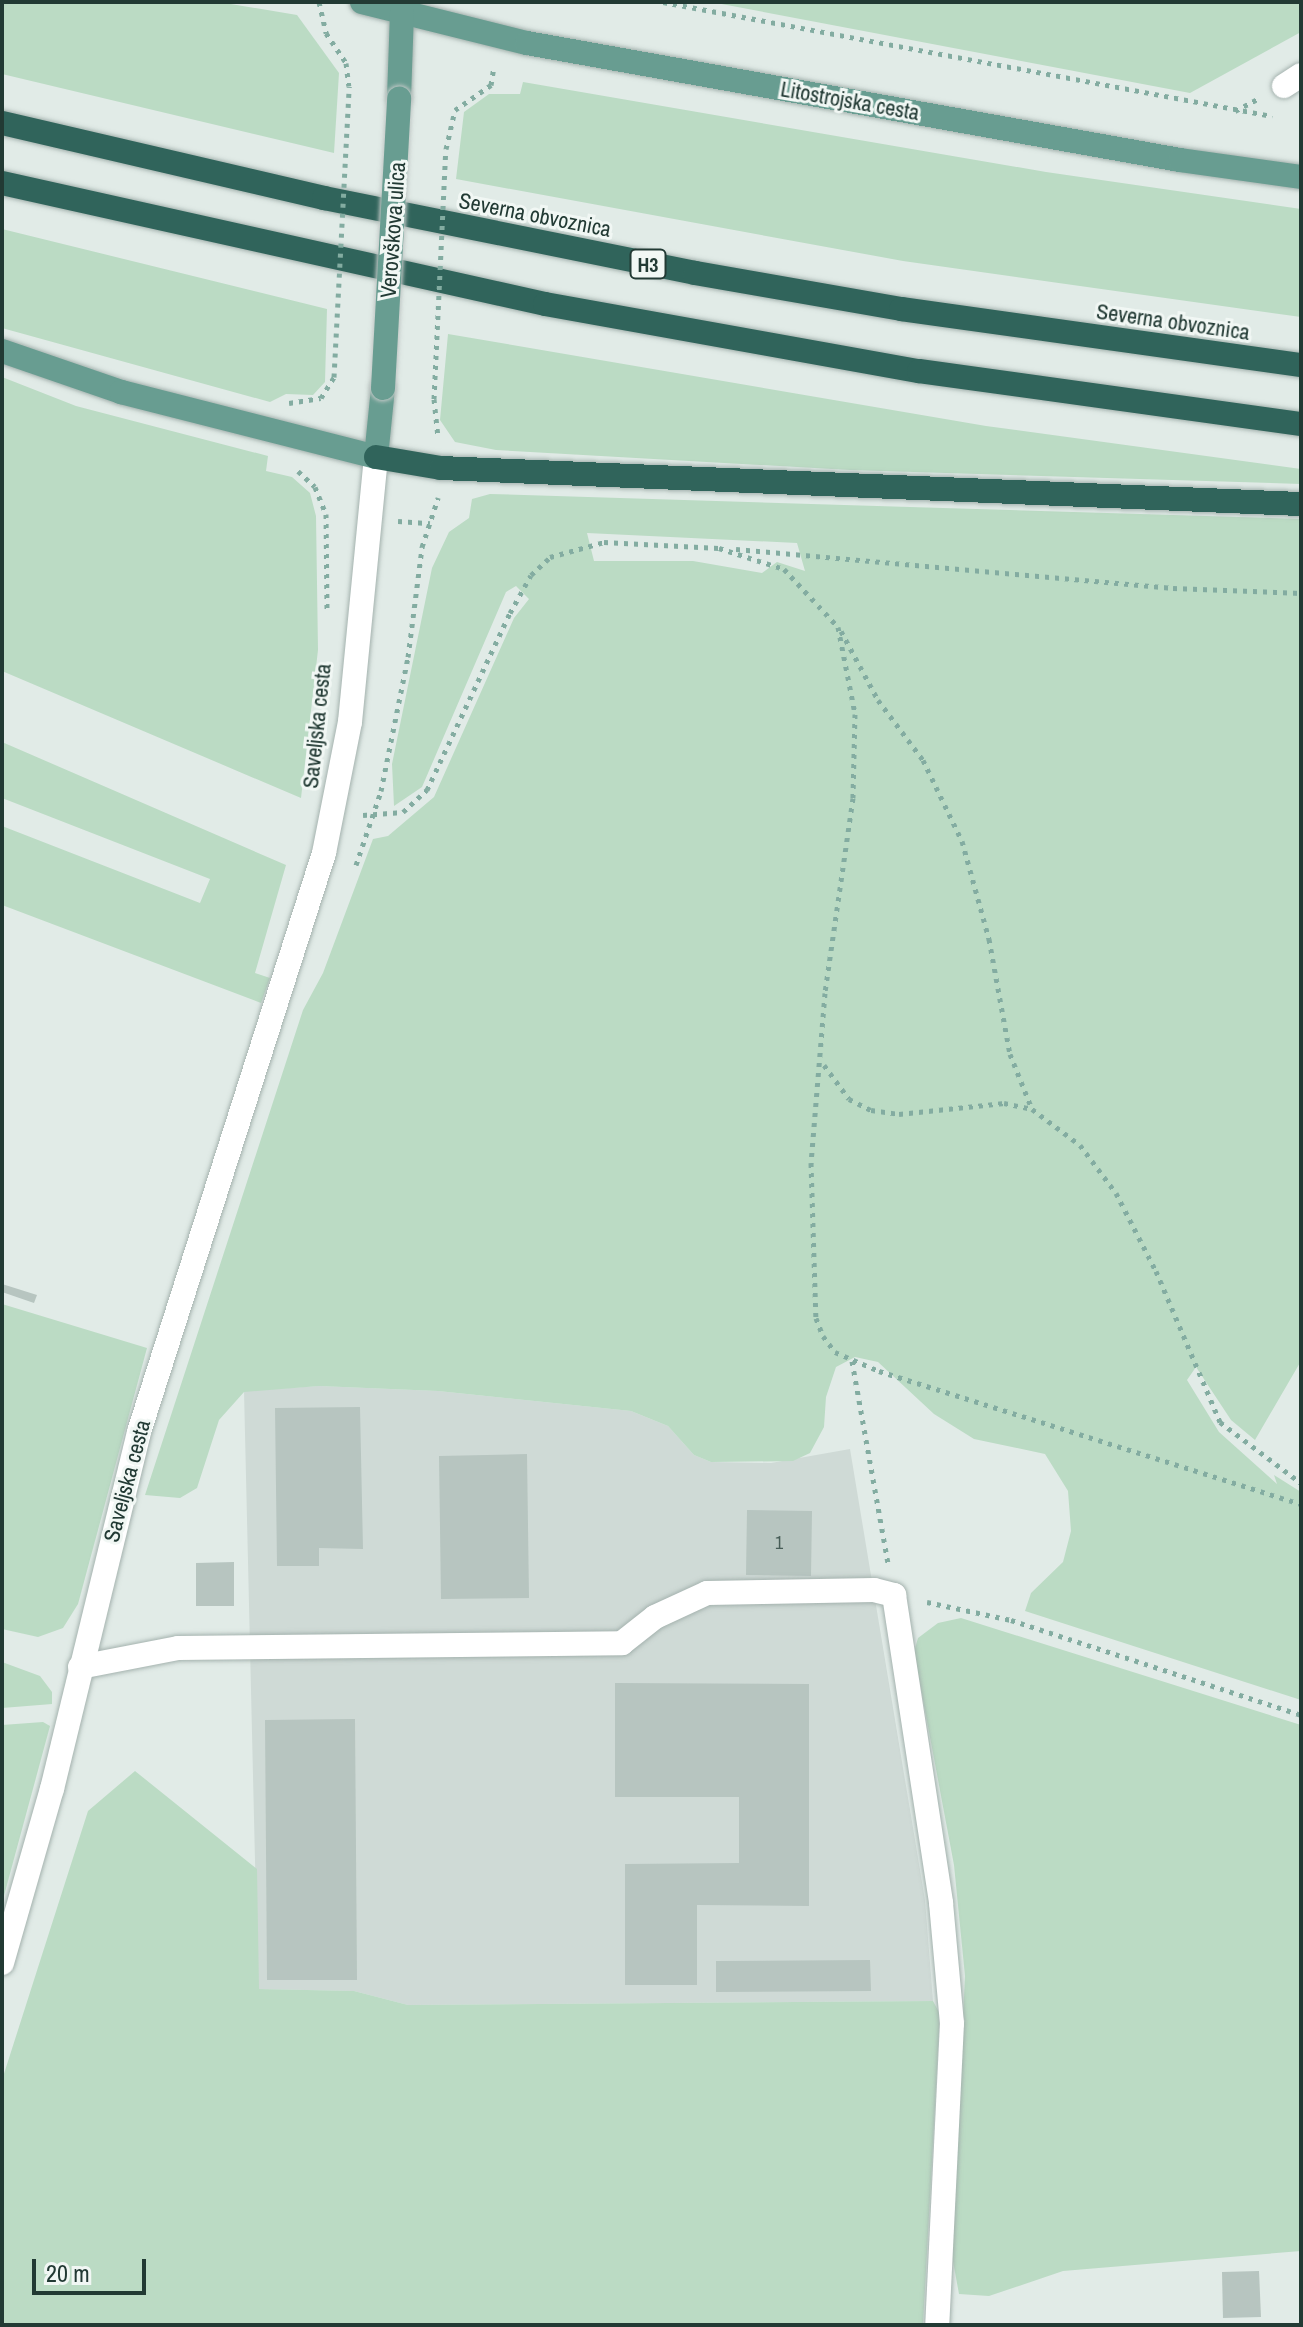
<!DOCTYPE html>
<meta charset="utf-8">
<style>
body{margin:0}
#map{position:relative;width:1303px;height:2327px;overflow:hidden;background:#e1ebe7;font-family:"Archivo Narrow",sans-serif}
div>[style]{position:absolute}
.built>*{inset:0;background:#cfdad6}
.green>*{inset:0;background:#bbdbc4}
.building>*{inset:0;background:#b7c5c0}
.path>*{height:5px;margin-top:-2.5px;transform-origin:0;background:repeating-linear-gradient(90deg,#83aca1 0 4px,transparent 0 10px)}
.roads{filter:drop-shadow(0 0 2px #a4b2ae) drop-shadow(0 0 2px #a4b2ae)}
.minor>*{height:24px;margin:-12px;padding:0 12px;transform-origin:12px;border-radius:12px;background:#fff}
.major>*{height:24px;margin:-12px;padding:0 12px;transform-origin:12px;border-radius:12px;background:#689d91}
.highway>*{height:24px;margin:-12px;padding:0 12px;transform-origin:12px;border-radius:12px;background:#30645b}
.path-bridge>*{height:5px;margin-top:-2.5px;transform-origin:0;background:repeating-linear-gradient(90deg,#83aca1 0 4px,transparent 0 10px)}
.bridges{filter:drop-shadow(0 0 2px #c1c8c6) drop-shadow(0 0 2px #c1c8c6)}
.major-bridge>*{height:24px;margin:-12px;padding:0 12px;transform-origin:12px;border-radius:12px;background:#689d91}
span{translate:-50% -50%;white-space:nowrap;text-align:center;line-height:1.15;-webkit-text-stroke:6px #f1f7f4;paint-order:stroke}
.number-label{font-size:18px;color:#475d57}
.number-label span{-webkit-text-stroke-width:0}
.shield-label span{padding:2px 6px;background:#f1f7f4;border:2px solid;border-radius:6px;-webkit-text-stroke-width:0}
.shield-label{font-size:20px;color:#223a34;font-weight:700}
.street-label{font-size:22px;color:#223a34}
.frame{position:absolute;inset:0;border:4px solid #223a34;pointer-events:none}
.scale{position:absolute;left:32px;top:2259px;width:114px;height:36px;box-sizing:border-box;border:4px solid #223a34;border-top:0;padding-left:10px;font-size:24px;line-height:28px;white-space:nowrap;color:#223a34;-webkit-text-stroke:6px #f1f7f4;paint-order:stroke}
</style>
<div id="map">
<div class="built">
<i style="clip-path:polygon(319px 1386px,438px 1391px,631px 1411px,668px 1426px,694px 1455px,711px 1462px,771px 1463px,850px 1449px,925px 1900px,933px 2001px,408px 2005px,354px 1991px,258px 1989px,244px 1391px)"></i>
</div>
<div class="green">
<i style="clip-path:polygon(2px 2px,219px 2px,297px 15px,339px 73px,334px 153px,2px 74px)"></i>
<i style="clip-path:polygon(711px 2px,1301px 2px,1301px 32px,1190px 93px)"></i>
<i style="clip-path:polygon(523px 82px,1046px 172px,1301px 209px,1301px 317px,903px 261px,456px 179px,464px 112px,489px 94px,520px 94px)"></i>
<i style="clip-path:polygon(2px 229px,327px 309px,325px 382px,313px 395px,286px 394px,270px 402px,2px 328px)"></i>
<i style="clip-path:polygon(448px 334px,986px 426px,1301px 469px,1301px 484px,850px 470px,496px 450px,455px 442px,440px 420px)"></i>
<i style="clip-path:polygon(2px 377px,76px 406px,268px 456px,266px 471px,292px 477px,310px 493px,316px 516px,318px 650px,301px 798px,2px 671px)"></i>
<i style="clip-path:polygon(evenodd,490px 494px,1301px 519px,1301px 1361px,1255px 1440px,1231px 1420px,1196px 1367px,1187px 1380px,1219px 1432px,1277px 1484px,1274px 1475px,1301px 1492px,1301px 1700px,1025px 1611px,1031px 1593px,1063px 1562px,1071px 1531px,1068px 1491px,1045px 1454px,974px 1439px,934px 1414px,878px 1362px,855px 1357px,836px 1367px,826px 1397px,824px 1427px,810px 1453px,793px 1461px,711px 1462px,694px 1455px,668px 1426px,631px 1411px,438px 1391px,319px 1386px,244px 1392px,219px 1420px,197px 1488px,180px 1498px,145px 1495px,303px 1010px,323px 973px,373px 839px,388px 836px,434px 797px,514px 618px,529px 599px,516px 586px,506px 592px,422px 787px,394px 806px,392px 764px,432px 568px,449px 532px,469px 518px,472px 499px,490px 494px,587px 533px,797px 543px,805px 571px,777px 562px,762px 573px,693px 561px,594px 561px,587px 533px)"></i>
<i style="clip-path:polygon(2px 742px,286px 865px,255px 973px,270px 978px,261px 1003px,2px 905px,2px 826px,200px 903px,210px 879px,2px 798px)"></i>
<i style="clip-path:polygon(2px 1304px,147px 1348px,78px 1604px,63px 1628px,38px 1637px,2px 1629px)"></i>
<i style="clip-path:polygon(961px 1618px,1301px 1725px,1301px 2251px,1063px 2271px,989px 2296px,959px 2294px,952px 2256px,965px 1976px,954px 1865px,914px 1652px,918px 1638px,938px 1623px)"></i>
<i style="clip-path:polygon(2px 1662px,40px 1676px,52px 1692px,52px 1704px,2px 1708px)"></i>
<i style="clip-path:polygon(43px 1722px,50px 1726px,2px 1903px,2px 1725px)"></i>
<i style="clip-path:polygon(135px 1771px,257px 1869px,259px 1989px,354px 1991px,408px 2005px,933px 2001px,940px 2014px,923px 2325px,2px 2325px,2px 2080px,88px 1811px)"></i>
</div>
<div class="building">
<i style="clip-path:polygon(2px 1284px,37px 1295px,34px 1303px,2px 1292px)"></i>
<i style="clip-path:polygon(360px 1407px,363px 1549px,319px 1548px,319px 1566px,277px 1566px,275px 1408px)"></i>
<i style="clip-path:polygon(527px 1454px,529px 1598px,441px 1599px,439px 1456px)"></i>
<i style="clip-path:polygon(747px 1510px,812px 1511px,811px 1576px,746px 1575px)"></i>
<i style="clip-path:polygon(234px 1562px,234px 1606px,196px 1606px,196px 1563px)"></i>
<i style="clip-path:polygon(615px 1683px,809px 1684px,809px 1906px,697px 1905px,697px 1985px,625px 1985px,625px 1864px,739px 1863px,739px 1797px,615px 1797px)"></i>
<i style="clip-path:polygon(355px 1719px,357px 1980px,267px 1980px,265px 1720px)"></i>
<i style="clip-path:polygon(870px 1960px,871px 1991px,716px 1992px,716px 1961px)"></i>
<i style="clip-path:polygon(1259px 2271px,1261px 2317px,1223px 2318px,1222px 2272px)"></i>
</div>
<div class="path">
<i style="left:319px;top:2px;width:32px;rotate:77deg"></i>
<i style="left:326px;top:33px;width:36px;rotate:56deg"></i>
<i style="left:346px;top:63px;width:23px;rotate:83deg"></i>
<i style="left:663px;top:2px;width:620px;rotate:10.6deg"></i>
<i style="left:455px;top:110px;width:44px;rotate:-34.8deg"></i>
<i style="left:491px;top:85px;width:18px;rotate:-81deg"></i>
<i style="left:1235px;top:111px;width:26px;rotate:-28deg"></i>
<i style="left:434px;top:399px;width:38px;rotate:84deg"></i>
<i style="left:289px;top:403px;width:32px;rotate:-9deg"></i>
<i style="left:321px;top:398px;width:25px;rotate:-58deg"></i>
<i style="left:298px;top:471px;width:23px;rotate:43deg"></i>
<i style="left:315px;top:487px;width:29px;rotate:68deg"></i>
<i style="left:326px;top:514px;width:97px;rotate:89.4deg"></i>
<i style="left:398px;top:521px;width:32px;rotate:4deg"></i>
<i style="left:736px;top:549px;width:439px;rotate:5.1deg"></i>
<i style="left:1173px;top:588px;width:128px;rotate:2.2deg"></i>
<i style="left:841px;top:631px;width:78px;rotate:61.8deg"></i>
<i style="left:878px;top:700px;width:75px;rotate:53.1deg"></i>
<i style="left:923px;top:760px;width:90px;rotate:64.3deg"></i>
<i style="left:962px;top:841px;width:102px;rotate:74.6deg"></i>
<i style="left:989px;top:939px;width:117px;rotate:79.7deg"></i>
<i style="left:1010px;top:1054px;width:59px;rotate:68.2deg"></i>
<i style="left:363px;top:815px;width:40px;rotate:-4.3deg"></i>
<i style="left:403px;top:812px;width:33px;rotate:-43deg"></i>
<i style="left:427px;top:790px;width:195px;rotate:-64.9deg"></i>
<i style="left:510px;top:613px;width:43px;rotate:-61.1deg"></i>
<i style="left:531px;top:575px;width:26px;rotate:-43deg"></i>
<i style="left:550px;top:557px;width:56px;rotate:-15.5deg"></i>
<i style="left:604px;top:542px;width:115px;rotate:3deg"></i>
<i style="left:719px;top:548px;width:68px;rotate:17.9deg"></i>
<i style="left:784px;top:569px;width:79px;rotate:47deg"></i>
<i style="left:838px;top:627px;width:89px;rotate:78.9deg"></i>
<i style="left:855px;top:714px;width:84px;rotate:91.4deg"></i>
<i style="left:853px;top:798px;width:197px;rotate:98.2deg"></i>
<i style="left:825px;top:993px;width:171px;rotate:94.7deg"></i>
<i style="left:811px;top:1163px;width:155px;rotate:88.2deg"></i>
<i style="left:816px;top:1318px;width:19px;rotate:69deg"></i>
<i style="left:823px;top:1336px;width:20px;rotate:53deg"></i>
<i style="left:835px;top:1352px;width:48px;rotate:23.4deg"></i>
<i style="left:879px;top:1371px;width:442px;rotate:17.5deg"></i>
<i style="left:356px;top:865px;width:78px;rotate:-71.3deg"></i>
<i style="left:381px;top:791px;width:137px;rotate:-78.6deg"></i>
<i style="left:408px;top:657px;width:111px;rotate:-82.7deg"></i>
<i style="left:422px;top:547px;width:52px;rotate:-71.9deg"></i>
<i style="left:824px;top:1065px;width:42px;rotate:53.7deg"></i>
<i style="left:849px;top:1099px;width:25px;rotate:27deg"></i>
<i style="left:871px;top:1110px;width:28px;rotate:8deg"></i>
<i style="left:899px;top:1114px;width:106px;rotate:-6deg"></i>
<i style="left:1004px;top:1103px;width:29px;rotate:12deg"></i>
<i style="left:1032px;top:1109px;width:60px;rotate:36.9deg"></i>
<i style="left:1080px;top:1145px;width:60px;rotate:53.1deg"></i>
<i style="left:1116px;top:1193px;width:88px;rotate:62.9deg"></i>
<i style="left:1156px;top:1271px;width:164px;rotate:67deg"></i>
<i style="left:1220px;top:1422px;width:101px;rotate:37deg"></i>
<i style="left:852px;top:1361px;width:205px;rotate:79.9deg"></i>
<i style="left:927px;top:1602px;width:86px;rotate:12.1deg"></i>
<i style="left:1011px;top:1620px;width:305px;rotate:18.1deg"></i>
</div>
<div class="roads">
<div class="minor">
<i style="left:1284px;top:86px;width:20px;rotate:-33deg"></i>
<i style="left:80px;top:1667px;width:100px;rotate:-11deg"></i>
<i style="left:178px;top:1648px;width:444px;rotate:-0.6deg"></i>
<i style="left:622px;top:1643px;width:42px;rotate:-38.2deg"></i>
<i style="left:655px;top:1617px;width:57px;rotate:-24.8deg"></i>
<i style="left:707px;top:1593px;width:167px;rotate:-1deg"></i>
<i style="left:874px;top:1590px;width:21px;rotate:14deg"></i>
<i style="left:894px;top:1595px;width:312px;rotate:81.3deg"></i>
<i style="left:941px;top:1903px;width:121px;rotate:84.8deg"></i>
<i style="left:952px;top:2023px;width:302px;rotate:92.8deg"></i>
<i style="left:2px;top:1963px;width:181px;rotate:-74deg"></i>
<i style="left:52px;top:1789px;width:367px;rotate:-76.3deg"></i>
<i style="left:139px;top:1432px;width:608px;rotate:-72.28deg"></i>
<i style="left:324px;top:853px;width:134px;rotate:-78.8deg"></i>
<i style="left:350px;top:722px;width:266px;rotate:-84.4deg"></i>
</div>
<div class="major">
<i style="left:362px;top:2px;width:170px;rotate:14deg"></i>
<i style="left:527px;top:43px;width:663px;rotate:10.16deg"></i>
<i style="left:1180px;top:160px;width:122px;rotate:8deg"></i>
<i style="left:399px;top:98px;width:86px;rotate:-88deg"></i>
<i style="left:2px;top:351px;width:126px;rotate:19deg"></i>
<i style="left:121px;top:392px;width:263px;rotate:14.3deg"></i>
<i style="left:376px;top:457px;width:69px;rotate:-84.2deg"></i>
</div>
<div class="highway">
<i style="left:2px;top:123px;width:331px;rotate:13.1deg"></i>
<i style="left:324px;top:198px;width:379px;rotate:11.4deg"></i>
<i style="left:695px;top:273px;width:209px;rotate:9.9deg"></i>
<i style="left:901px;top:309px;width:404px;rotate:8deg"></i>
<i style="left:2px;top:183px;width:556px;rotate:12.56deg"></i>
<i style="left:545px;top:304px;width:380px;rotate:10.2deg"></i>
<i style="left:919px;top:371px;width:386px;rotate:7.9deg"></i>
<i style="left:376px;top:457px;width:66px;rotate:9.6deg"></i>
<i style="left:441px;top:468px;width:861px;rotate:2.4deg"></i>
</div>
</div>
<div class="path-bridge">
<i style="left:334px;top:377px;width:291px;rotate:-87deg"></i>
<i style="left:434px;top:399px;width:250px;rotate:-87.3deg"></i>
<i style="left:446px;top:149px;width:40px;rotate:-77deg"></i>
</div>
<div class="bridges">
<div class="major-bridge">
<i style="left:383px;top:388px;width:290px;rotate:-86.8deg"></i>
</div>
</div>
<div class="number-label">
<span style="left:779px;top:1543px">1</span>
</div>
<div class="shield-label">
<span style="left:648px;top:264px">H3</span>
</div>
<div class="street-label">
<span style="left:850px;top:101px;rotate:10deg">Litostrojska cesta</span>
<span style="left:535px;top:215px;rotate:11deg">Severna obvoznica</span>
<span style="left:393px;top:230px;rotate:-86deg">Verovškova ulica</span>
<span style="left:1173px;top:322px;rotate:8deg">Severna obvoznica</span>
<span style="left:317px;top:726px;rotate:-84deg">Saveljska cesta</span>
<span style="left:127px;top:1481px;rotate:-75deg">Saveljska cesta</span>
</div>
<div class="frame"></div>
<div class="scale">20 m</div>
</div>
